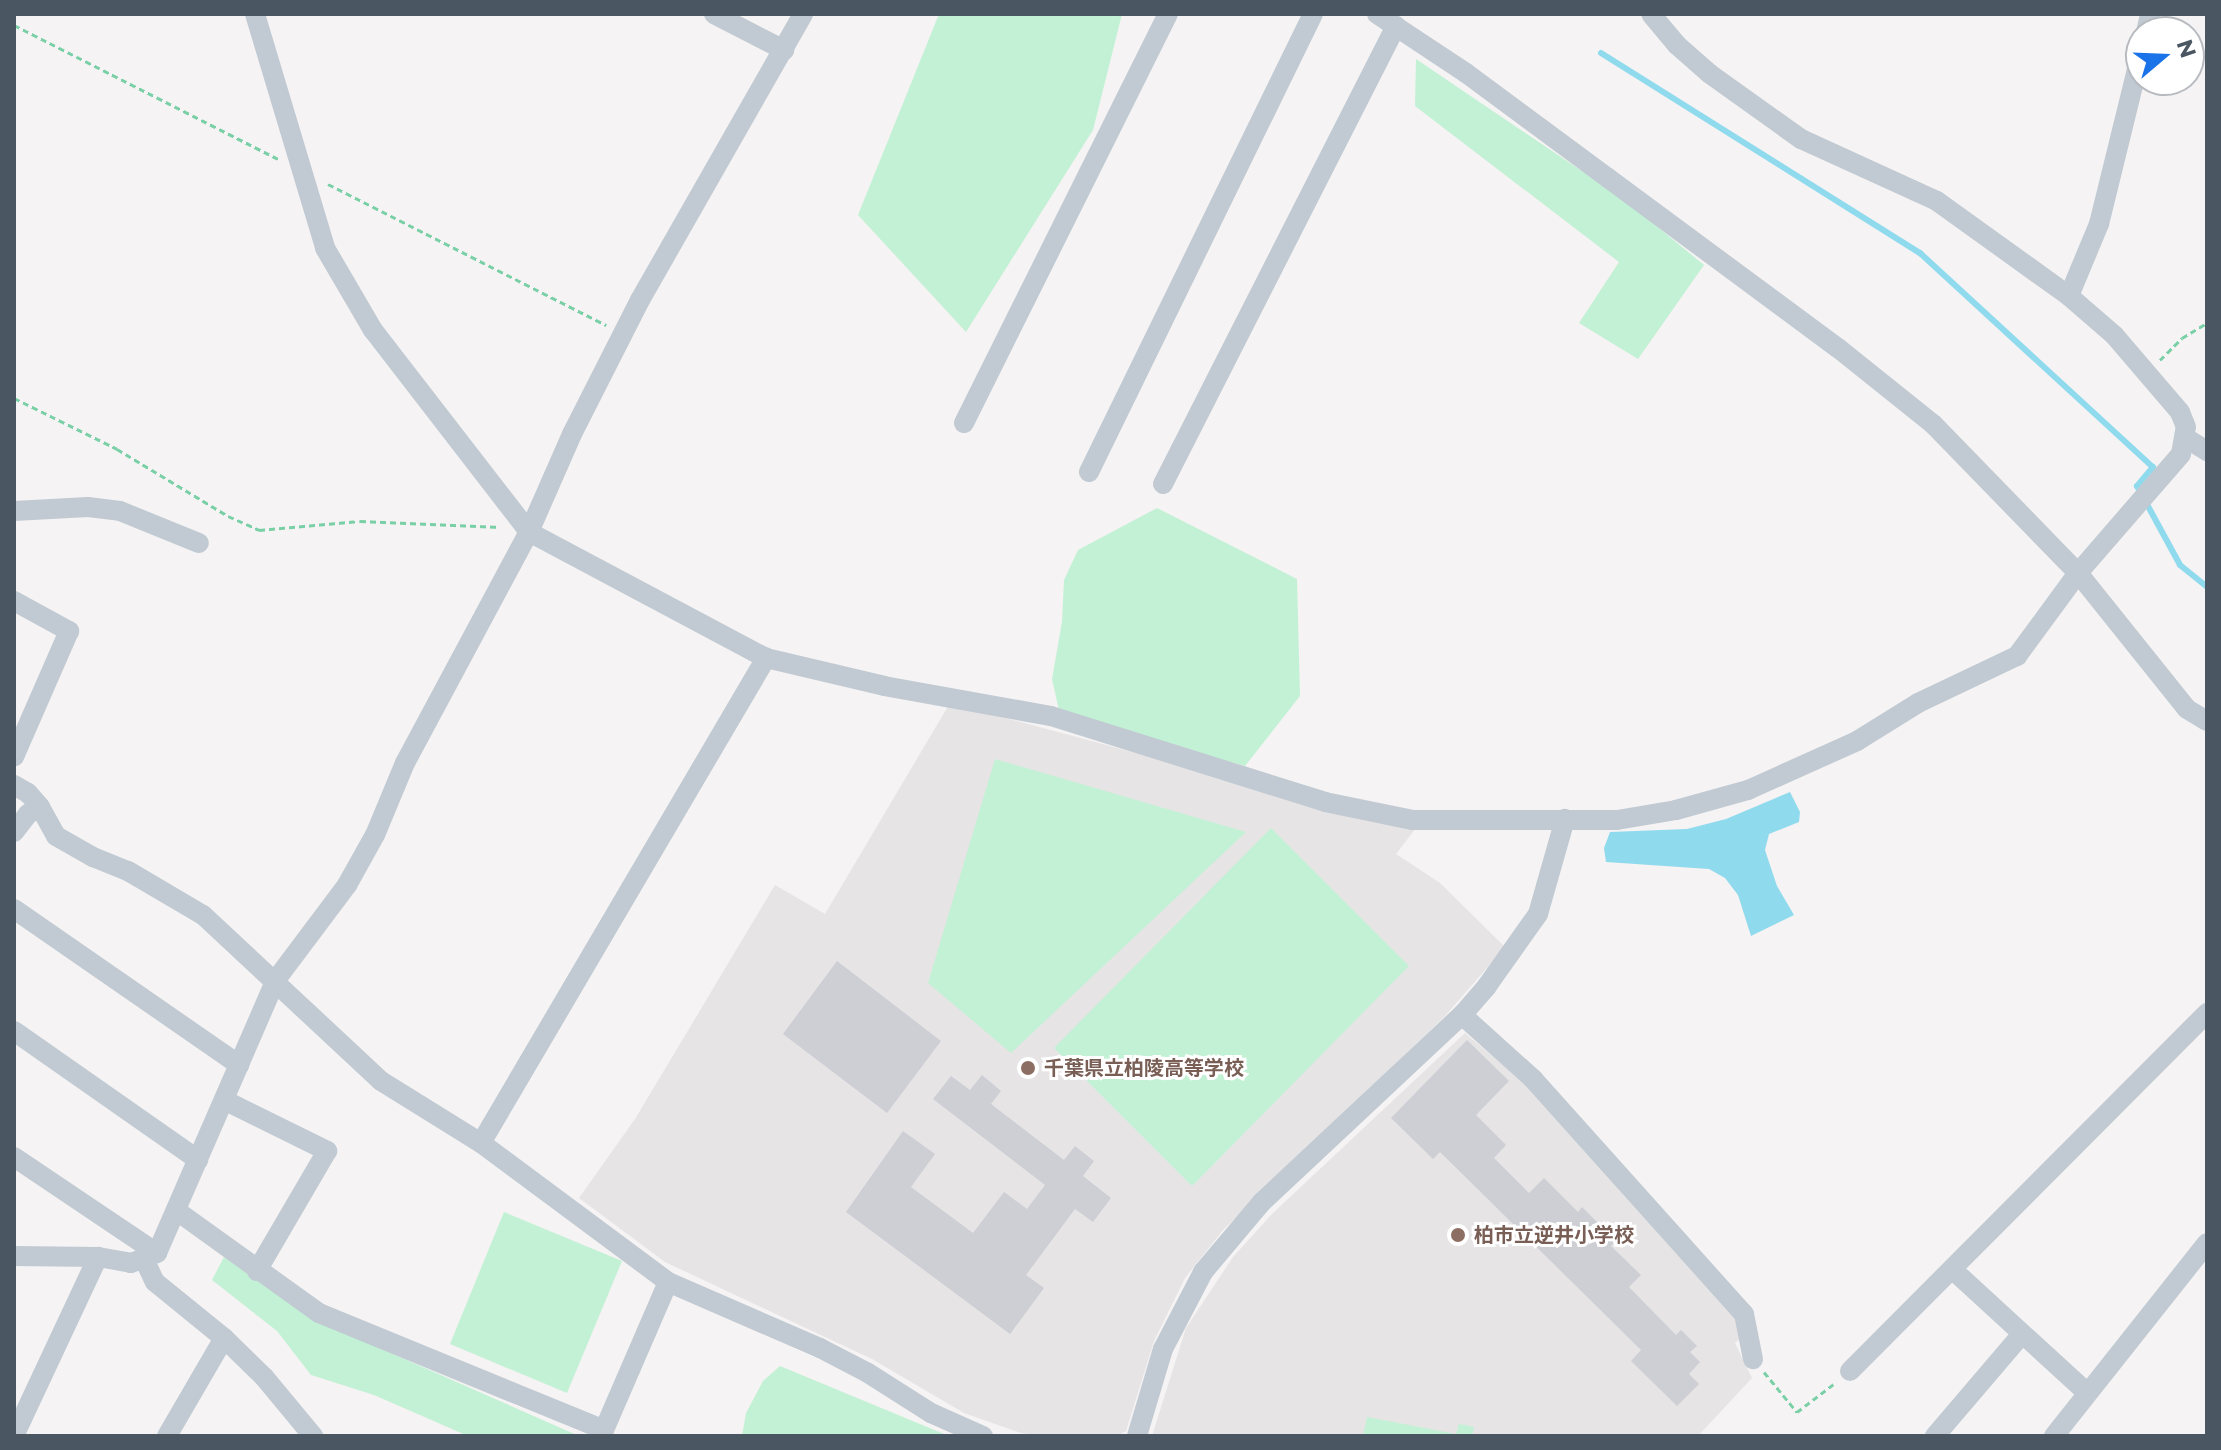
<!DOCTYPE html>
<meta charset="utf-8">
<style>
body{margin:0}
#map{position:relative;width:2221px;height:1450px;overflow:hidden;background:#f5f3f3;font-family:Montserrat,"Noto Sans JP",sans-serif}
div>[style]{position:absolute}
.education>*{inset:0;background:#e6e4e5}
.green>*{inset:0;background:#c3f1d5}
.water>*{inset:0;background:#90daee}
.stream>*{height:6px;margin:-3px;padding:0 3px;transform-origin:3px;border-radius:3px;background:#90daee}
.building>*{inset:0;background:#cdcfd5}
.path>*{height:3px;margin-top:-1.5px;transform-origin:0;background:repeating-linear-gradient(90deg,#7ad0a6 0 6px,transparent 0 10px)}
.minor>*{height:20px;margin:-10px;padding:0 10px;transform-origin:10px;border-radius:10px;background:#c1cad2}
.dots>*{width:22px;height:22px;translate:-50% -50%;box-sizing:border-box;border:4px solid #fff;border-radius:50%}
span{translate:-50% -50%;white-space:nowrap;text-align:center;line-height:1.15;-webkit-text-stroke:6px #fff;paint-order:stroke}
.education-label{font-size:20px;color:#785e54;font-weight:700}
.left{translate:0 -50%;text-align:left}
.frame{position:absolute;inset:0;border:16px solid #4a5661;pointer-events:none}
.north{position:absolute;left:2125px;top:16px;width:80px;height:80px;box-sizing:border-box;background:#fff;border:2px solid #b7bbc0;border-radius:50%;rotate:71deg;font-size:22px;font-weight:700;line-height:32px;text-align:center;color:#4a5661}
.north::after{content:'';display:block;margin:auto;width:28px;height:36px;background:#1a73e8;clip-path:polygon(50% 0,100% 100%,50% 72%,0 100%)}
</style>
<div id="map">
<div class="education">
<i style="clip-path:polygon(950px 703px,1416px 828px,1396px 854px,1440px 883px,1505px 947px,1445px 1016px,1223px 1230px,1185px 1278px,1154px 1341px,1126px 1431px,1116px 1436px,1043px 1436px,1021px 1433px,964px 1413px,872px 1359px,665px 1262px,579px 1198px,635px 1119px,775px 885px,825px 914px)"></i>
<i style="clip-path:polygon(1465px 1033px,1522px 1081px,1735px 1312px,1741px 1338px,1735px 1343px,1752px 1378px,1698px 1436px,1152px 1436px,1186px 1328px,1233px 1257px,1273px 1213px)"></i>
</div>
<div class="green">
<i style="clip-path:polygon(939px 14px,1122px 14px,1093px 130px,966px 332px,858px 215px)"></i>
<i style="clip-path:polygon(1416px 59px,1626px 201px,1704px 265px,1638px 359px,1579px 323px,1619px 262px,1415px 106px)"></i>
<i style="clip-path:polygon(1157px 508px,1297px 579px,1300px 696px,1245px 766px,1060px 715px,1052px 679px,1062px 622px,1064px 580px,1078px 550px)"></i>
<i style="clip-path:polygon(995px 759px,1246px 832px,1011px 1053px,928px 983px)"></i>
<i style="clip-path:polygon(1271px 828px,1409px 966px,1192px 1186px,1054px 1048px)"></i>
<i style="clip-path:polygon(504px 1212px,622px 1261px,567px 1393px,450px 1344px)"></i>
<i style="clip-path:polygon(224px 1257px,318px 1321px,579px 1436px,468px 1436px,374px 1395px,311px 1375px,277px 1331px,212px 1280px)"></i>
<i style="clip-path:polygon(780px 1366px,944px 1434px,945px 1436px,742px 1436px,746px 1413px,763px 1381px)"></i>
<i style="clip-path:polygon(1367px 1417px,1456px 1434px,1459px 1424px,1474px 1427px,1472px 1436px,1363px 1436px)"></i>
</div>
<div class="water">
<i style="clip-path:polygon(1790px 792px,1800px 812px,1799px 822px,1769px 834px,1765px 850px,1777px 886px,1794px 915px,1751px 936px,1738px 895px,1725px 878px,1709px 869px,1606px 862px,1604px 848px,1610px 832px,1687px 829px,1726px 819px)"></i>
</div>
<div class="stream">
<i style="left:1601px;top:53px;width:377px;rotate:32.1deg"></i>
<i style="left:1920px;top:253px;width:316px;rotate:42.6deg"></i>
<i style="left:2153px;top:467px;width:25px;rotate:130deg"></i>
<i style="left:2137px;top:486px;width:90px;rotate:61.4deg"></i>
<i style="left:2180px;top:565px;width:35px;rotate:39deg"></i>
</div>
<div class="building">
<i style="clip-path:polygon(837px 961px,941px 1041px,887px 1113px,783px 1034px)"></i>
<i style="clip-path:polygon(1467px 1040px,1509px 1081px,1476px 1115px,1506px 1145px,1494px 1158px,1529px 1193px,1544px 1178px,1578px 1212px,1582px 1207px,1616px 1241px,1611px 1246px,1641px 1275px,1629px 1287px,1676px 1335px,1681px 1330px,1697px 1346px,1690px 1352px,1700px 1362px,1689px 1374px,1699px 1384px,1677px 1406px,1631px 1361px,1641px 1350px,1440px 1152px,1433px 1159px,1391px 1118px)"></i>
<i style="clip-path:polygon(982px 1075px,1001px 1091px,991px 1104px,1064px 1160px,1075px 1146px,1094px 1161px,1083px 1176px,1111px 1198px,1093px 1222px,1075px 1209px,1026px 1275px,1044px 1288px,1010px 1334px,846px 1212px,903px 1131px,935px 1154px,911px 1187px,973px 1233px,1004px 1192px,1027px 1209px,1045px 1185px,933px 1099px,951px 1076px,970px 1090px)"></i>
</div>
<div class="path">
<i style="left:14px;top:25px;width:296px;rotate:26.9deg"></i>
<i style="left:328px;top:184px;width:312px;rotate:26.9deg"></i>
<i style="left:2160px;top:360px;width:31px;rotate:-45deg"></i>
<i style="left:2182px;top:338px;width:29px;rotate:-31deg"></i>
<i style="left:14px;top:398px;width:115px;rotate:26.3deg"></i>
<i style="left:117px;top:449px;width:130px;rotate:31.1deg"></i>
<i style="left:228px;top:516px;width:34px;rotate:24deg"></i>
<i style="left:259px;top:530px;width:101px;rotate:-5.1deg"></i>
<i style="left:360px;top:521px;width:140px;rotate:2.5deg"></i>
<i style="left:1764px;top:1372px;width:52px;rotate:50.5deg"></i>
<i style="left:1797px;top:1412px;width:48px;rotate:-37.3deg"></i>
</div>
<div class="minor">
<i style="left:255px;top:14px;width:244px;rotate:73.3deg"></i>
<i style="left:325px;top:248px;width:95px;rotate:59.7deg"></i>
<i style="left:373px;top:330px;width:255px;rotate:52.3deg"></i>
<i style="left:529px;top:532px;width:268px;rotate:28deg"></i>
<i style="left:766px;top:658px;width:121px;rotate:13.3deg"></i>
<i style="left:884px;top:686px;width:170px;rotate:10.2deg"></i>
<i style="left:1051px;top:716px;width:287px;rotate:17.4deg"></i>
<i style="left:1325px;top:802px;width:90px;rotate:11.6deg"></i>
<i style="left:1413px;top:820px;width:204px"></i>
<i style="left:1617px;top:820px;width:60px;rotate:-9.6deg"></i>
<i style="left:1676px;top:810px;width:75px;rotate:-15.5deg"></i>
<i style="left:1748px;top:790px;width:120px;rotate:-24.2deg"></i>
<i style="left:1857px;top:741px;width:72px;rotate:-31.9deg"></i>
<i style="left:1918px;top:703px;width:110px;rotate:-25.4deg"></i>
<i style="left:2017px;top:656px;width:103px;rotate:-53.7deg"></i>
<i style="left:2078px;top:573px;width:157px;rotate:-49.1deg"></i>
<i style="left:2181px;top:454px;width:27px;rotate:-80deg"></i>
<i style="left:2186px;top:427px;width:16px;rotate:-112deg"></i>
<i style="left:2180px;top:412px;width:101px;rotate:-130.6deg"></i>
<i style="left:2114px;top:335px;width:60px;rotate:-139.1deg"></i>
<i style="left:2069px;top:296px;width:163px;rotate:-144.3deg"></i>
<i style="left:1937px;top:201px;width:149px;rotate:-155.5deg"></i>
<i style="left:1801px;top:139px;width:112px;rotate:-144.5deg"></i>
<i style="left:1710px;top:74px;width:44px;rotate:-138.7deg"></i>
<i style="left:1677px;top:45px;width:40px;rotate:-130deg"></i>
<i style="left:714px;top:14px;width:79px;rotate:27.2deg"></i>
<i style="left:1377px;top:14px;width:107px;rotate:33.5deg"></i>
<i style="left:1466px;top:73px;width:177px;rotate:36.5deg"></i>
<i style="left:1608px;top:178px;width:286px;rotate:36.5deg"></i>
<i style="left:1838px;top:348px;width:122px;rotate:38.7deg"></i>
<i style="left:1933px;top:424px;width:208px;rotate:45.8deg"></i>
<i style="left:2078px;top:573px;width:174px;rotate:51.3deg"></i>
<i style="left:2187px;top:709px;width:23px;rotate:31deg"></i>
<i style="left:2146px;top:32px;width:18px;rotate:-77deg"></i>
<i style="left:2069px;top:296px;width:78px;rotate:-67.4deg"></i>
<i style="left:2099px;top:224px;width:176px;rotate:-76.2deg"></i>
<i style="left:964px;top:423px;width:457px;rotate:-63.5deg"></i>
<i style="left:2186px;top:438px;width:25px;rotate:32deg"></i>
<i style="left:1089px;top:472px;width:510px;rotate:-63.94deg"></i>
<i style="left:1163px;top:484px;width:514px;rotate:-63.04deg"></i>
<i style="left:14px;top:511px;width:74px;rotate:-3.1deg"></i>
<i style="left:88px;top:507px;width:32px;rotate:7deg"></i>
<i style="left:120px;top:511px;width:85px;rotate:22.1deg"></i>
<i style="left:14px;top:601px;width:63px;rotate:28.6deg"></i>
<i style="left:69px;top:631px;width:137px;rotate:113.6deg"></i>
<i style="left:14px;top:785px;width:16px;rotate:30deg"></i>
<i style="left:28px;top:793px;width:18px;rotate:49deg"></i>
<i style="left:40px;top:807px;width:33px;rotate:61deg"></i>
<i style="left:56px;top:836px;width:43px;rotate:29.6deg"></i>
<i style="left:93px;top:857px;width:38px;rotate:22deg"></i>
<i style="left:128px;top:871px;width:87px;rotate:30.4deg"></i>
<i style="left:203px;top:915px;width:243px;rotate:43deg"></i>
<i style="left:381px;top:1081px;width:118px;rotate:31.8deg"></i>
<i style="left:481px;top:1143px;width:233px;rotate:36.6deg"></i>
<i style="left:668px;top:1282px;width:166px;rotate:23.5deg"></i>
<i style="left:820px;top:1348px;width:54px;rotate:27.5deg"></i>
<i style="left:868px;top:1373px;width:75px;rotate:32.4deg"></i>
<i style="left:931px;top:1413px;width:57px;rotate:23.9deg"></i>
<i style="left:14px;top:832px;width:23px;rotate:-52deg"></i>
<i style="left:28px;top:814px;width:14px;rotate:-30deg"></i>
<i style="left:14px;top:909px;width:274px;rotate:34.7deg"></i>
<i style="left:1462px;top:1015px;width:96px;rotate:42deg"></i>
<i style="left:1533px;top:1079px;width:316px;rotate:48.1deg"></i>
<i style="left:1744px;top:1314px;width:46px;rotate:78.7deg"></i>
<i style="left:14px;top:1031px;width:225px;rotate:35deg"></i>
<i style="left:226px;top:1101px;width:113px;rotate:26.3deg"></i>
<i style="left:327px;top:1151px;width:139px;rotate:120.3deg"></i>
<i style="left:481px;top:1143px;width:563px;rotate:-59.56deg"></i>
<i style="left:14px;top:1157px;width:172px;rotate:33.9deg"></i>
<i style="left:177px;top:1211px;width:175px;rotate:35.7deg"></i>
<i style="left:319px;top:1313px;width:308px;rotate:22.3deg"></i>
<i style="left:604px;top:1430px;width:161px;rotate:-66.6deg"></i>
<i style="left:14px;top:1256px;width:84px;rotate:0.7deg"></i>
<i style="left:98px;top:1257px;width:34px;rotate:10deg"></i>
<i style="left:131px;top:1263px;width:28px;rotate:-21deg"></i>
<i style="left:157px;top:1253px;width:296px;rotate:-66.5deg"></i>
<i style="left:275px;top:981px;width:120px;rotate:-53.1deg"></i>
<i style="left:347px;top:885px;width:57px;rotate:-60.8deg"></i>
<i style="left:375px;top:835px;width:78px;rotate:-67.4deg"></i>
<i style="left:405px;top:763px;width:262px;rotate:-61.8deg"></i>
<i style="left:529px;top:532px;width:107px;rotate:-66.3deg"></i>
<i style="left:572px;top:434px;width:150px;rotate:-63.1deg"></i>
<i style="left:640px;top:300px;width:329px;rotate:-60.3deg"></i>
<i style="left:145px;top:1261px;width:23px;rotate:65deg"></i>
<i style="left:155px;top:1282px;width:89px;rotate:39.1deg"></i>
<i style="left:224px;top:1338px;width:56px;rotate:44.3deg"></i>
<i style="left:264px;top:1377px;width:77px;rotate:50.3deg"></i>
<i style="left:1953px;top:1270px;width:182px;rotate:42.5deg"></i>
<i style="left:1850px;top:1371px;width:506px;rotate:-45.08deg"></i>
<i style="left:14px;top:1436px;width:198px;rotate:-64.9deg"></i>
<i style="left:167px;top:1436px;width:113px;rotate:-59.8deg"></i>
<i style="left:1137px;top:1436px;width:91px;rotate:-73.4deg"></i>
<i style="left:1163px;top:1349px;width:87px;rotate:-62.5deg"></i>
<i style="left:1203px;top:1272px;width:92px;rotate:-49.9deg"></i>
<i style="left:1262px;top:1202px;width:274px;rotate:-43.1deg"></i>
<i style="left:1462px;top:1015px;width:38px;rotate:-49deg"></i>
<i style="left:1487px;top:986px;width:88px;rotate:-54.7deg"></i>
<i style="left:1538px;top:914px;width:99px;rotate:-74.1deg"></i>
<i style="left:1935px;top:1436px;width:134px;rotate:-49.5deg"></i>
<i style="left:2054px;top:1436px;width:246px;rotate:-51.6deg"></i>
</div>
<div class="dots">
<i style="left:1028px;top:1068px;background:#8d6e63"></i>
<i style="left:1458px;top:1235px;background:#8d6e63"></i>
</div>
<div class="education-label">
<span class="left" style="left:1044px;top:1068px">千葉県立柏陵高等学校</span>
<span class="left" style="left:1474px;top:1235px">柏市立逆井小学校</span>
</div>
<div class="frame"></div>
<div class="north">N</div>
</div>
